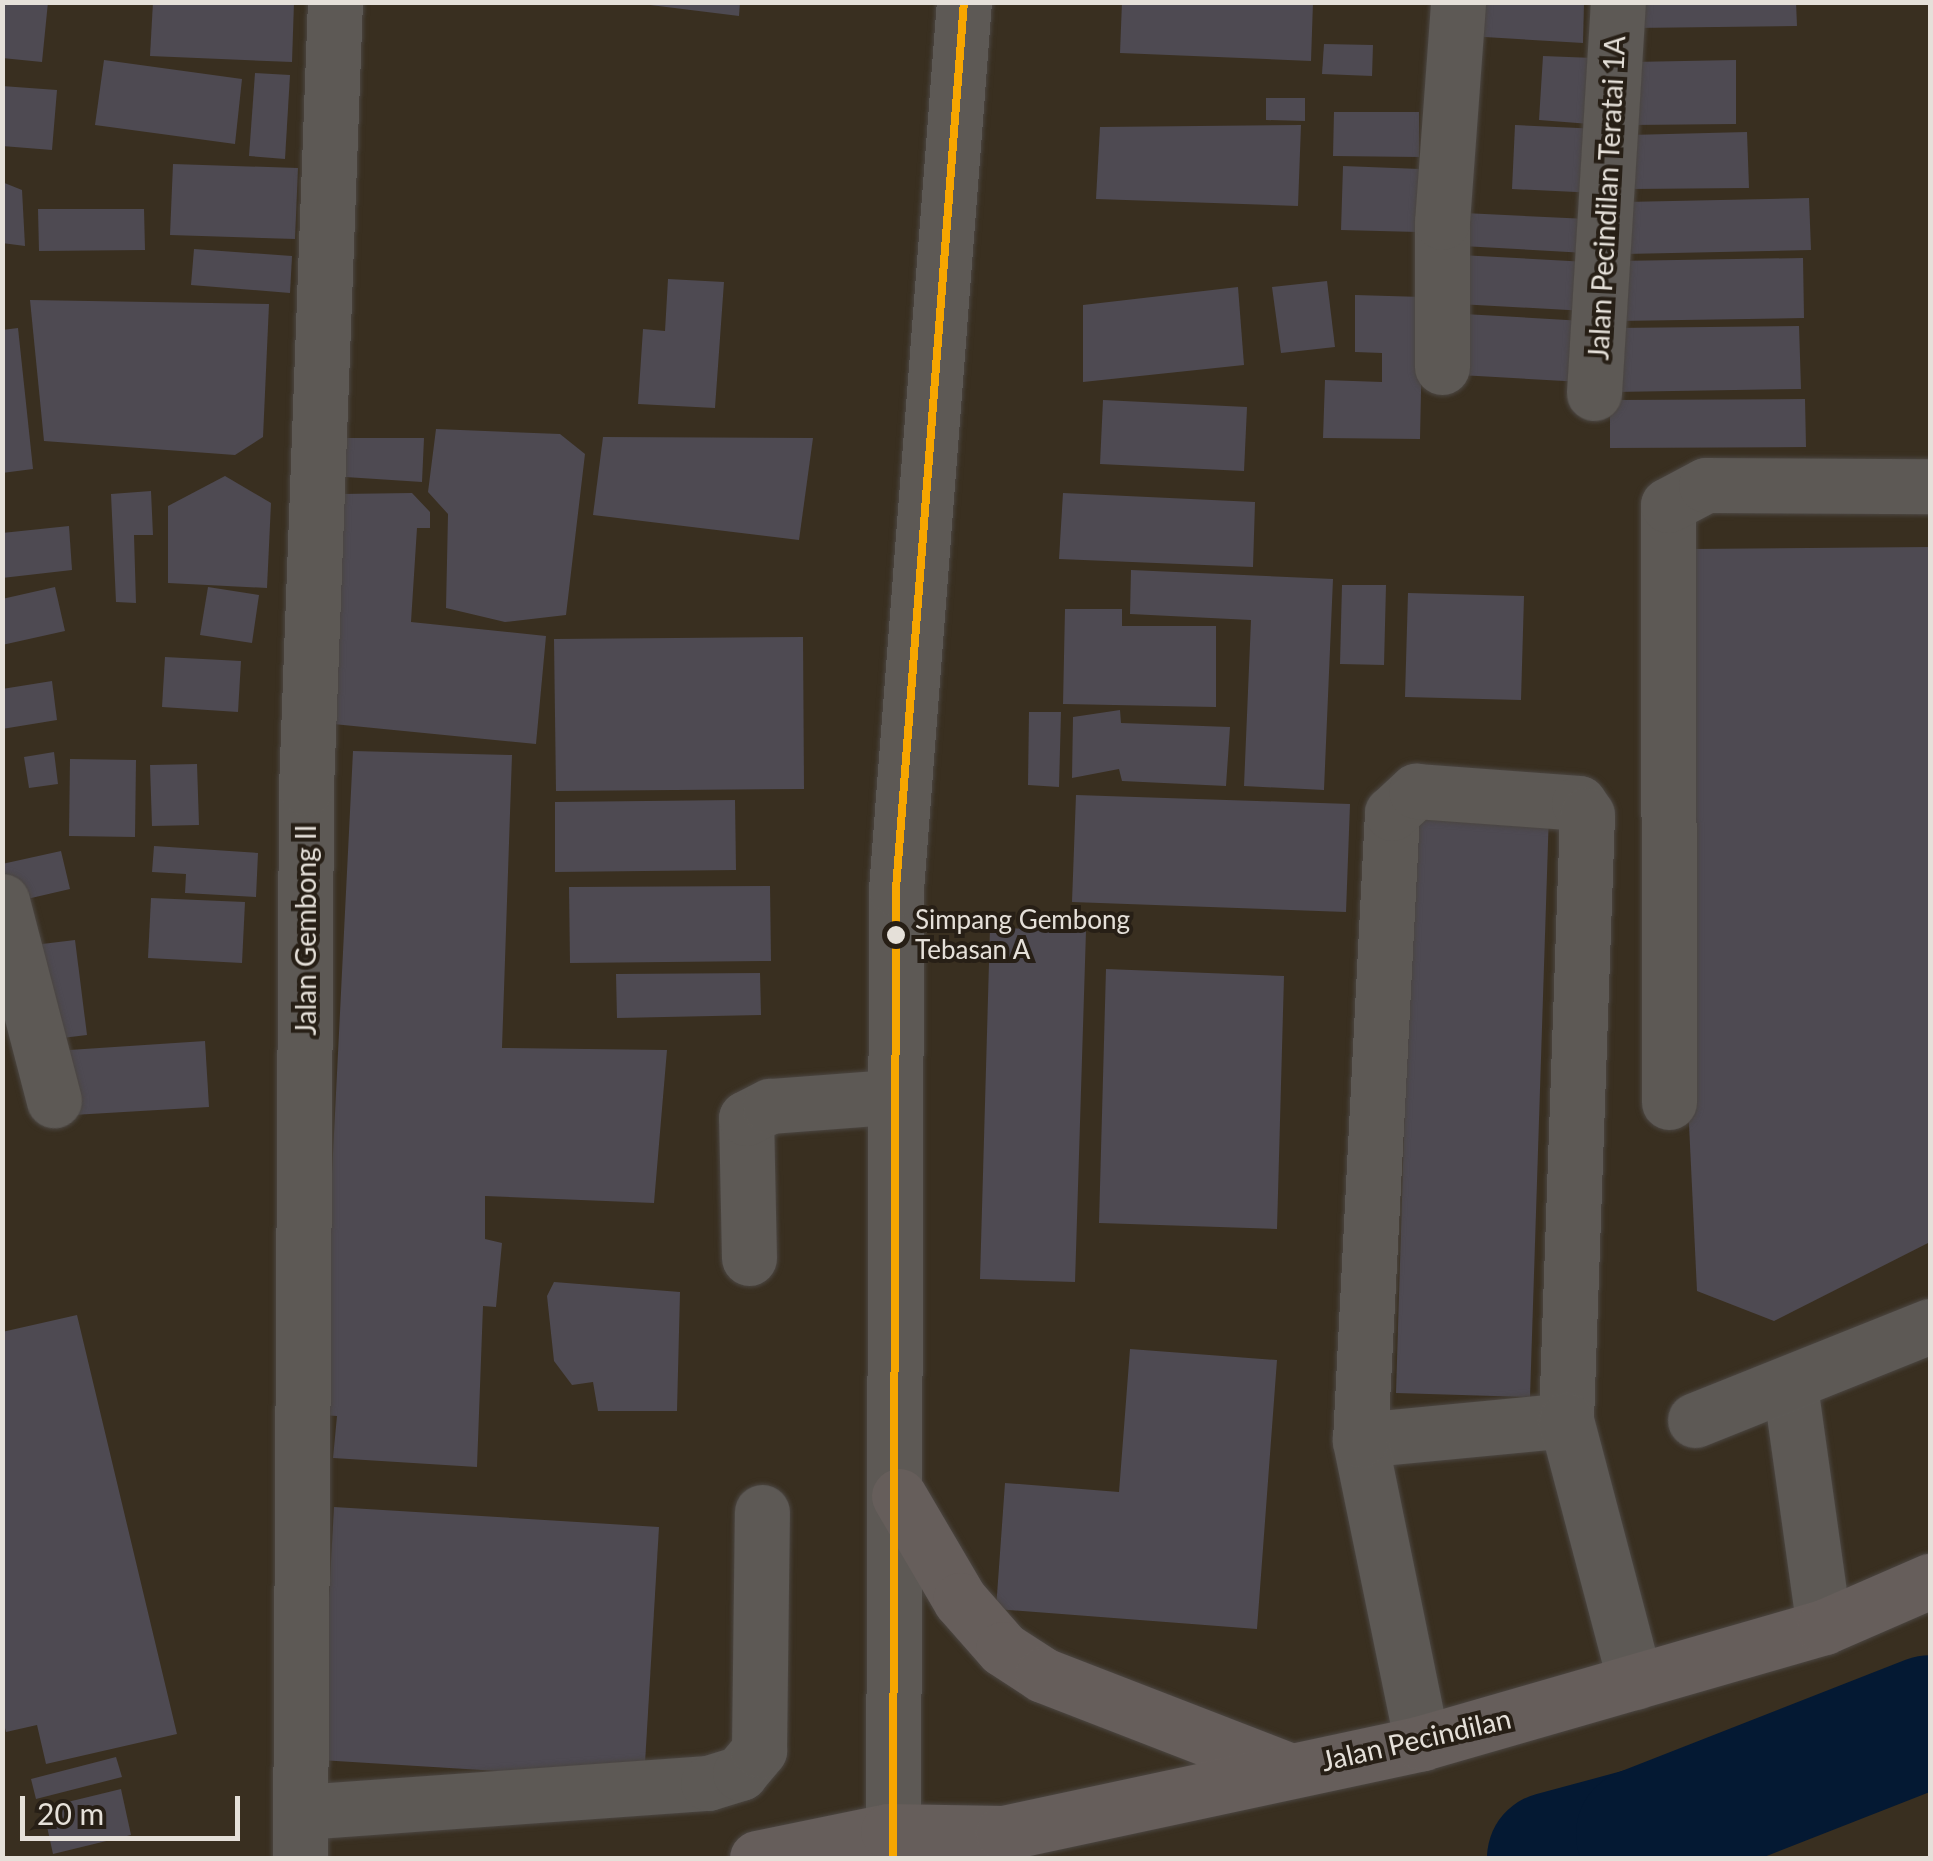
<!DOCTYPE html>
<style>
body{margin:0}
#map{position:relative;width:1933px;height:1861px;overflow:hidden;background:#2d2823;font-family:Lato,sans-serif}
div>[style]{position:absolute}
.built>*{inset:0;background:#392f20}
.river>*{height:132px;margin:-66px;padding:0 66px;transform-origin:66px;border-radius:66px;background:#041933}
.building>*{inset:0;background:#4e4a52}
.roads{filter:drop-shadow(0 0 2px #4b4642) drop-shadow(0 0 2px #4b4642)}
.minor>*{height:55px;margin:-27.5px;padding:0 27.5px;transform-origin:27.5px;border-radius:27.5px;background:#5d5955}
.major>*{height:55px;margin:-27.5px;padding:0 27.5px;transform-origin:27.5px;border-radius:27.5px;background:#665e5b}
.bus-1>*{height:8px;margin:-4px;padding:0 4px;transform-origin:4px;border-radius:4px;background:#f7a600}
.dots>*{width:28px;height:28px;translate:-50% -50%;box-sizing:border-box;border:5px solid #271f16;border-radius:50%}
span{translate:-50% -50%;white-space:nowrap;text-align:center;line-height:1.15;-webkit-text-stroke:8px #271f16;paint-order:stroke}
.bus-label{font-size:26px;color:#e5e0d9}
.left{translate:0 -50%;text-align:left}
.street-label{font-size:28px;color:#e5e0d9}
.frame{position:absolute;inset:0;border:5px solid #e5e0d9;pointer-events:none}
.scale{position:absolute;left:20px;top:1796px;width:220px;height:45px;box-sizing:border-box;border:5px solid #e5e0d9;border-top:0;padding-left:12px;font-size:30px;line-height:35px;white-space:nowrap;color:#e5e0d9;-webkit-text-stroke:8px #271f16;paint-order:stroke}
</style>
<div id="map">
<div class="built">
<i style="clip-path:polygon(3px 3px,1930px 3px,1930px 1858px,3px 1858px)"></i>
</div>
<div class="river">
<i style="left:1553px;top:1858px;width:92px;rotate:-15.1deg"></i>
<i style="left:1642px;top:1834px;width:309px;rotate:-21.4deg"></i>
</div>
<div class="building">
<i style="clip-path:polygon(2px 2px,48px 2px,42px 62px,2px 58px)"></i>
<i style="clip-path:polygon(153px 2px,294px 2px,292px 62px,150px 56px)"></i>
<i style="clip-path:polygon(626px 2px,740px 2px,739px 16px)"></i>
<i style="clip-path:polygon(1122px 2px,1313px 2px,1311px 61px,1120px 53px)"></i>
<i style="clip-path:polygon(1470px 2px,1584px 2px,1583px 43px,1468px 36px)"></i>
<i style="clip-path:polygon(1634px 2px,1796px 2px,1797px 26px,1634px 28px)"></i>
<i style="clip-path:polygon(1324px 44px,1373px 45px,1372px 76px,1322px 74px)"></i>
<i style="clip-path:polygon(1543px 56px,1594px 58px,1590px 124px,1539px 120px)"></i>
<i style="clip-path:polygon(104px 60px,242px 79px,235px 144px,95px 125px)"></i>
<i style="clip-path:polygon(1736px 60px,1736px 124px,1632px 125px,1631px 62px)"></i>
<i style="clip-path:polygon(255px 73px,290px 75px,285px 159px,249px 156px)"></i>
<i style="clip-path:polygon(2px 86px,57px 90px,52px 150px,2px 146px)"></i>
<i style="clip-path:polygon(1266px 98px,1305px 98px,1305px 121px,1266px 120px)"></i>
<i style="clip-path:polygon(1334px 112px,1419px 112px,1419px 157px,1333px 156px)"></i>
<i style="clip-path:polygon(1301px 125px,1298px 206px,1096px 199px,1100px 127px)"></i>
<i style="clip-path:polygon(1515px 125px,1600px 129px,1597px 193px,1512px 189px)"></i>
<i style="clip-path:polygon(1747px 132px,1749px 188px,1630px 189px,1629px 135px)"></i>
<i style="clip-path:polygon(173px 164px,298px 168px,295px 239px,170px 235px)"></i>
<i style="clip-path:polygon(1343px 166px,1420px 169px,1418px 232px,1341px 230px)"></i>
<i style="clip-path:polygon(2px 182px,22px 190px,25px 246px,2px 243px)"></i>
<i style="clip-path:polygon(1809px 198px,1811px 250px,1625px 254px,1624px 202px)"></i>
<i style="clip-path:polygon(38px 209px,144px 209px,145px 250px,39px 251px)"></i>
<i style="clip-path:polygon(1464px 213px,1588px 219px,1586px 253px,1462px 246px)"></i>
<i style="clip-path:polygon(194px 249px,292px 256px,290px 293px,191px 285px)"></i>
<i style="clip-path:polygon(1460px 255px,1588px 262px,1586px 311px,1458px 304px)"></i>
<i style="clip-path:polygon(1803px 258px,1804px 318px,1618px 321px,1617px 261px)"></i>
<i style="clip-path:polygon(668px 279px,724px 282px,715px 408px,638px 404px,643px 329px,665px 331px)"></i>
<i style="clip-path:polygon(1327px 281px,1335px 347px,1281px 353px,1272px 287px)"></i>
<i style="clip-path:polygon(1238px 287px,1244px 365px,1083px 382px,1083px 305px)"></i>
<i style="clip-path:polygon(1355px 295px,1423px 297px,1420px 439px,1323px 438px,1325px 380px,1382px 382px,1382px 353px,1355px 352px)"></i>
<i style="clip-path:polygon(30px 300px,269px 304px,263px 437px,235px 455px,44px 441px)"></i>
<i style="clip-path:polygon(1464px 314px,1584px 321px,1582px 382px,1460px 375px)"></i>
<i style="clip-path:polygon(1799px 326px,1801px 389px,1614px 392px,1613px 328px)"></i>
<i style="clip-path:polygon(18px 328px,33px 469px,2px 473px,2px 330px)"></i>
<i style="clip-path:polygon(1805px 399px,1806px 447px,1610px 448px,1610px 400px)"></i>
<i style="clip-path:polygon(1103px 400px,1247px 407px,1244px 471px,1100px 464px)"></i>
<i style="clip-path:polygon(436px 429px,560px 434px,585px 454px,566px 615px,505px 622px,446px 608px,448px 514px,428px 492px)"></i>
<i style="clip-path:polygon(603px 437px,813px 438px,799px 540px,593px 515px)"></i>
<i style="clip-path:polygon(331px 438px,424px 438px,422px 482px,330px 476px)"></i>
<i style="clip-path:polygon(225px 476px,271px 503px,267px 588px,168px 583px,168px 506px)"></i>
<i style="clip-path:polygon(151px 491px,153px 535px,134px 535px,136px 603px,116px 602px,111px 494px)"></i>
<i style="clip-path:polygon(412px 493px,430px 512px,430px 528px,417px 528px,411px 622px,546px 636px,536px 744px,323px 723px,340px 494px)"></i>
<i style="clip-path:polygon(1063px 493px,1255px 502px,1253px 567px,1059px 559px)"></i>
<i style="clip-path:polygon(69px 526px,72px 570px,2px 578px,2px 533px)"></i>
<i style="clip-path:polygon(1930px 547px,1930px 1242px,1774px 1321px,1697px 1291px,1683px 999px,1689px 549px)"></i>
<i style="clip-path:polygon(1131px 570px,1333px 579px,1324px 790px,1244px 786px,1251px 620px,1130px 614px)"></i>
<i style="clip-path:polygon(1342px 585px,1386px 585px,1384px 665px,1340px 664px)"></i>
<i style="clip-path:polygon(55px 587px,65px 631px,2px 645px,2px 599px)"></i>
<i style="clip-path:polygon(208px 587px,259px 595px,252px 643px,200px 635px)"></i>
<i style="clip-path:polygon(1408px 593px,1524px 596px,1521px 700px,1405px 697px)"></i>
<i style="clip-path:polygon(1065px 609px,1122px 609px,1122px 626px,1216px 626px,1216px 707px,1063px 704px)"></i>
<i style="clip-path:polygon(803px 637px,804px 789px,556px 791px,554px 639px)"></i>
<i style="clip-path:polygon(165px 657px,241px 661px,238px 712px,162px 707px)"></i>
<i style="clip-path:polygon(52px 681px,57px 720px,2px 729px,2px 689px)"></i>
<i style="clip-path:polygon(1120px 710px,1121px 723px,1230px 727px,1226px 786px,1122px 781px,1119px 769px,1072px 778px,1073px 717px)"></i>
<i style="clip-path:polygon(1029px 712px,1061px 712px,1059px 787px,1028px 785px)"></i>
<i style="clip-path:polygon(353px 751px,512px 755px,502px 1048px,667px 1050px,654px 1203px,485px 1196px,485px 1239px,502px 1243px,496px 1307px,483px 1306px,477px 1467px,333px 1458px,337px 1416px,320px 1415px)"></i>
<i style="clip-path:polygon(54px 752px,58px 784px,29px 788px,24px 757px)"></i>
<i style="clip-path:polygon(70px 759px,136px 760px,135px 837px,69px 836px)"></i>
<i style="clip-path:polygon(197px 764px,199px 825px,152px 826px,150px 765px)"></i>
<i style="clip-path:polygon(1076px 795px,1350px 804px,1346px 912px,1072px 902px)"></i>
<i style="clip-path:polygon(735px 800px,736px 870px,555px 872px,555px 802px)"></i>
<i style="clip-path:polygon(1414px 809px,1549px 812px,1530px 1397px,1396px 1393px)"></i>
<i style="clip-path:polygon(154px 846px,258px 853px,256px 897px,185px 893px,186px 874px,152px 872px)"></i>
<i style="clip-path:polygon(61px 851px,70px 889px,27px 899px,20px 945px,2px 864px)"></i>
<i style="clip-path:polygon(770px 886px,771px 961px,570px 963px,569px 887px)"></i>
<i style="clip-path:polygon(151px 898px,245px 902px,242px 963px,148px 958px)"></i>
<i style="clip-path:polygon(990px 928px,1086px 930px,1075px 1282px,980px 1279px)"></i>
<i style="clip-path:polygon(75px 940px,87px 1035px,54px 1039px,42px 944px)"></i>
<i style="clip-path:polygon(1106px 969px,1284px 976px,1277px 1229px,1099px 1223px)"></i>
<i style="clip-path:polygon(760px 973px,761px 1015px,617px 1018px,616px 974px)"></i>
<i style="clip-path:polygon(205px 1041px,209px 1107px,73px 1115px,69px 1050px)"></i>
<i style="clip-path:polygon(554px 1282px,680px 1292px,677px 1411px,598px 1411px,593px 1382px,572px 1385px,554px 1361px,547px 1296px)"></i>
<i style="clip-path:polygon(77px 1315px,177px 1734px,46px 1764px,37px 1725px,6px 1732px,2px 1716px,2px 1332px)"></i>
<i style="clip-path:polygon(1130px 1349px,1277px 1360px,1257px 1629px,996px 1609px,1005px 1483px,1119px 1492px)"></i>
<i style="clip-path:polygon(334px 1507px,659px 1527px,644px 1780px,320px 1760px)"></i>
<i style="clip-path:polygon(116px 1757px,122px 1777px,36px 1799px,31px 1779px)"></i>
<i style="clip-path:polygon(121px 1789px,131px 1835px,53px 1854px,43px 1808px)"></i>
</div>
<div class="roads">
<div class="minor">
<i style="left:1442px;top:367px;width:145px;rotate:-90deg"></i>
<i style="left:1442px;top:222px;width:221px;rotate:-85.8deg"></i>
<i style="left:1594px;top:393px;width:392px;rotate:-86.5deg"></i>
<i style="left:2px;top:901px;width:206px;rotate:75.4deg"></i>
<i style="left:1669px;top:1102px;width:597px;rotate:-90.1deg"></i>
<i style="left:1668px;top:505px;width:43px;rotate:-27.8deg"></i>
<i style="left:1706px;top:485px;width:224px;rotate:0.3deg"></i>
<i style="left:749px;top:1258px;width:140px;rotate:-91.2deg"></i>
<i style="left:746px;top:1118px;width:27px;rotate:-27deg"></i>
<i style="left:770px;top:1106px;width:120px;rotate:-4.3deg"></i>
<i style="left:1790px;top:1386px;width:243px;rotate:82deg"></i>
<i style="left:1695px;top:1420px;width:253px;rotate:-21.8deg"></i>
<i style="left:1360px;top:1440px;width:207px;rotate:-5.5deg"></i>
<i style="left:1422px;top:1743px;width:309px;rotate:-101.6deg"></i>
<i style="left:1360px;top:1440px;width:628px;rotate:-87.08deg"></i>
<i style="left:1392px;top:813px;width:33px;rotate:-43deg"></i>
<i style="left:1416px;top:791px;width:163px;rotate:4.2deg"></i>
<i style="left:1579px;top:803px;width:14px;rotate:56deg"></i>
<i style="left:1587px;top:815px;width:605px;rotate:91.99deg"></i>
<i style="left:1566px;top:1420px;width:271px;rotate:75.2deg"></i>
<i style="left:302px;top:1812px;width:407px;rotate:-4.1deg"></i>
<i style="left:708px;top:1783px;width:34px;rotate:-17deg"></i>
<i style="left:740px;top:1773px;width:30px;rotate:-50deg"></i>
<i style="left:759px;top:1750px;width:238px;rotate:-89.3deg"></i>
<i style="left:300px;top:1858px;width:1070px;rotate:-89.68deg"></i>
<i style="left:306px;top:788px;width:787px;rotate:-87.89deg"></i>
<i style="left:893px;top:1858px;width:969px;rotate:-89.82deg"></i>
<i style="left:896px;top:889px;width:890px;rotate:-85.62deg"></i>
</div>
<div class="major">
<i style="left:899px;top:1496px;width:121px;rotate:59.6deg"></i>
<i style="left:960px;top:1600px;width:65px;rotate:48.7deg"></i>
<i style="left:1003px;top:1649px;width:48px;rotate:33deg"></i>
<i style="left:1043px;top:1675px;width:260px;rotate:21.2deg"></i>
<i style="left:757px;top:1858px;width:134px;rotate:-11.6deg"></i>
<i style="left:888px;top:1831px;width:115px;rotate:1deg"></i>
<i style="left:1003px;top:1833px;width:429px;rotate:-12.1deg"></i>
<i style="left:1422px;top:1743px;width:418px;rotate:-16.1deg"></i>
<i style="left:1824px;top:1627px;width:116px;rotate:-23.5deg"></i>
</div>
</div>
<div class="bus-1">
<i style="left:893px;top:1858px;width:969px;rotate:-89.82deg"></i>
<i style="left:896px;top:889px;width:890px;rotate:-85.62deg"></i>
</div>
<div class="dots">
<i style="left:896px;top:935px;background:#e5e0d9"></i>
</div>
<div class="bus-label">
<span class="left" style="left:915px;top:935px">Simpang Gembong<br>Tebasan A</span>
</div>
<div class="street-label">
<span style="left:1606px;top:198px;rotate:-87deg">Jalan Pecindilan Teratai 1A</span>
<span style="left:305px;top:930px;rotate:-90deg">Jalan Gembong II</span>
<span style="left:1416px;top:1739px;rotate:-13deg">Jalan Pecindilan</span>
</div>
<div class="frame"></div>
<div class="scale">20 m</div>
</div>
